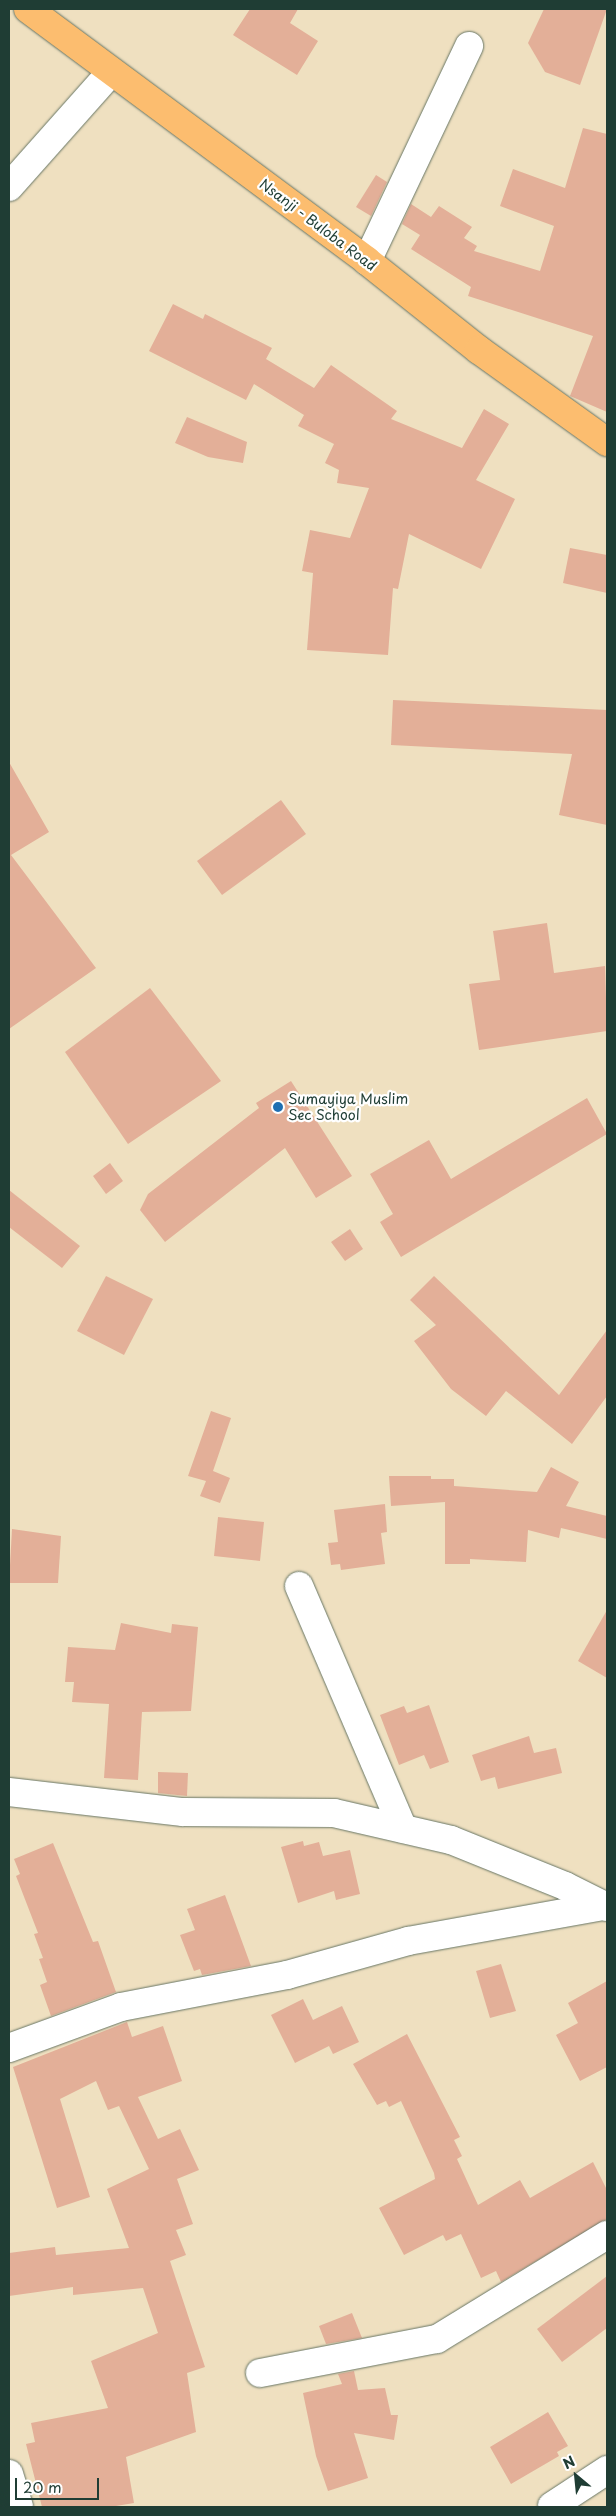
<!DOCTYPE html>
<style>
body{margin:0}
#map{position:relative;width:616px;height:2516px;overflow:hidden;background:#efe0c0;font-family:"Playpen Sans",sans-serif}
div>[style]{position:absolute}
.building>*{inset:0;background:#e3af98}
.roads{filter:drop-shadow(0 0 1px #687665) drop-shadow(0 0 1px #687665)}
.minor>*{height:28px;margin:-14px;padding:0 14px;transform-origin:14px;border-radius:14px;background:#fff}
.major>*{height:28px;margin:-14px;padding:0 14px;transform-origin:14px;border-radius:14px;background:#fcbd6f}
.dots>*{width:14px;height:14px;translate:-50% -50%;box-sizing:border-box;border:2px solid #fff;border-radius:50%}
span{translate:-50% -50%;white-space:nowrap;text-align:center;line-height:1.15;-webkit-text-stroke:4.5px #fff;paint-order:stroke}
.street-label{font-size:14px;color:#1f3d34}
.poi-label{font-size:14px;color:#1f3d34}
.left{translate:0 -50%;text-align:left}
.frame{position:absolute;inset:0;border:10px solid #1f3d34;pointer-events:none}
.north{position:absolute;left:551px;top:2451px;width:50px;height:50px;-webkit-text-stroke:4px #fff;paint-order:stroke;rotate:332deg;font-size:14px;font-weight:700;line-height:20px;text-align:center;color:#1f3d34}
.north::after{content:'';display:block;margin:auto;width:18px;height:22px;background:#1f3d34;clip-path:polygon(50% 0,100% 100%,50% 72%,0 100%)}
.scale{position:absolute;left:15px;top:2478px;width:84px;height:22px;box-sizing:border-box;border:2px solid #1f3d34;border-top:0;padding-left:6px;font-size:15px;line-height:18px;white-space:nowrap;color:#1f3d34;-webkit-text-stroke:4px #fff;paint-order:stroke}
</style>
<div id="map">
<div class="building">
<i style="clip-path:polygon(250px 9px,298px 9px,290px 23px,318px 41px,297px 75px,233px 35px)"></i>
<i style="clip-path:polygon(544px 9px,607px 9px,580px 85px,545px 72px,528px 43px)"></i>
<i style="clip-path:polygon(583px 128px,607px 134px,607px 412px,570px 396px,593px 336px,468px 296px,471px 287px,411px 249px,420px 235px,402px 224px,411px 204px,431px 217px,439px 206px,472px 227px,464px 238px,477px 246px,474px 251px,540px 271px,554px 226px,500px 206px,513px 169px,565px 188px)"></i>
<i style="clip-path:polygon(376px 175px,387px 182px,371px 216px,356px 207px)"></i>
<i style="clip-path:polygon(173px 304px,203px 319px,205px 314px,272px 348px,266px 359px,314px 388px,331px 365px,397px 411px,391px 419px,462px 448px,484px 409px,509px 424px,476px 480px,515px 499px,481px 569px,409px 534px,398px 589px,393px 588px,388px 655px,307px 650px,313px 573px,302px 571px,310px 530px,350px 538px,369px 488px,337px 483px,339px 470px,325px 463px,334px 444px,298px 426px,304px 415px,254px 384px,246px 400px,149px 351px)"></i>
<i style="clip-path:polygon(187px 417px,247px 442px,243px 463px,208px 457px,175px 443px)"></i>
<i style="clip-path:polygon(570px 548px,607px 555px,607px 593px,563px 583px)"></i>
<i style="clip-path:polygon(393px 700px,607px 710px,607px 825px,559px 815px,572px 754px,391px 745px)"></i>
<i style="clip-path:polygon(9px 762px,49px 832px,11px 855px,96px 968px,9px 1029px)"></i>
<i style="clip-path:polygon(281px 800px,306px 834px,222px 895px,197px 861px)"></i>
<i style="clip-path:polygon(547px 923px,554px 973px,605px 966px,607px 1031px,479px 1050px,469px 984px,500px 980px,493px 931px)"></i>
<i style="clip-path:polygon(150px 988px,221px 1081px,128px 1144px,65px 1052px)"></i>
<i style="clip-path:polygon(291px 1081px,352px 1176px,316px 1198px,285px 1148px,165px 1242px,140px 1210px,148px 1194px,259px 1108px,256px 1103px)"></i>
<i style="clip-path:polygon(587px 1098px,607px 1134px,401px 1257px,380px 1222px,393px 1214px,370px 1174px,429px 1140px,451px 1179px)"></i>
<i style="clip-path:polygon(110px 1163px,123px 1181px,106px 1194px,93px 1176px)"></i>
<i style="clip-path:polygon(9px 1190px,80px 1246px,62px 1268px,9px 1227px)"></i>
<i style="clip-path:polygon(350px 1229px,363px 1249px,345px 1261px,331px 1242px)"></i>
<i style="clip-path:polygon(106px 1276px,153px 1299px,124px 1355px,77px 1331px)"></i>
<i style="clip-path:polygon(434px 1276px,559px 1395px,607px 1330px,607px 1396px,572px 1444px,506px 1391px,486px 1416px,451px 1389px,414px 1341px,436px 1325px,410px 1300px)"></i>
<i style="clip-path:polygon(211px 1411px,231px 1418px,213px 1471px,230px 1478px,220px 1503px,200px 1496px,206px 1481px,188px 1476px)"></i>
<i style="clip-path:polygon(551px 1467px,579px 1482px,566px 1506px,607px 1516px,607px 1539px,561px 1528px,559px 1538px,528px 1530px,526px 1562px,470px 1559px,470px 1564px,445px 1564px,445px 1502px,391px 1506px,389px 1476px,431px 1476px,431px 1479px,454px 1479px,454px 1486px,537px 1492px)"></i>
<i style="clip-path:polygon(385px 1504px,387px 1532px,381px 1533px,385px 1564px,341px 1570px,340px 1564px,331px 1565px,328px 1543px,338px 1542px,334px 1510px)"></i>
<i style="clip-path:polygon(218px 1517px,264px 1522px,260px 1561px,214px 1556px)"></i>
<i style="clip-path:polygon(12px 1529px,61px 1536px,58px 1583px,9px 1583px)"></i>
<i style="clip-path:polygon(607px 1610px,607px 1678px,578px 1661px)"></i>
<i style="clip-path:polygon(121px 1623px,171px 1633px,172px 1624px,198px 1627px,191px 1711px,142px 1712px,138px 1780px,104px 1778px,109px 1704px,72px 1702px,74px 1682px,65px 1682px,68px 1647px,115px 1650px)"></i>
<i style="clip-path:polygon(429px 1705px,449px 1762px,430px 1769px,424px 1755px,399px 1765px,380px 1715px,404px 1706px,407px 1713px)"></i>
<i style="clip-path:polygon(529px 1736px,534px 1753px,556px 1748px,562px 1773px,498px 1789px,495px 1777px,481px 1781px,472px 1755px)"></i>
<i style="clip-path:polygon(158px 1772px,188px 1773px,187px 1796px,158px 1793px)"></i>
<i style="clip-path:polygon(303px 1841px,304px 1846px,319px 1842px,323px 1856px,350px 1850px,360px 1894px,336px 1900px,334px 1891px,298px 1903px,281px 1847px)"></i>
<i style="clip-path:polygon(53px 1843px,93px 1942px,98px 1941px,116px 1992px,51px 2016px,40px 1985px,47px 1982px,39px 1959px,43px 1958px,34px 1934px,38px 1933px,16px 1876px,20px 1874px,14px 1859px)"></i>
<i style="clip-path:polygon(225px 1895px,251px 1966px,202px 1975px,200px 1969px,194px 1971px,180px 1935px,195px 1930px,187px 1909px)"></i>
<i style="clip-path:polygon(501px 1964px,516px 2011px,490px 2018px,476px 1971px)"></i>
<i style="clip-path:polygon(607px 1981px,607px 2067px,580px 2081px,556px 2035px,578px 2023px,568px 2003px)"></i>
<i style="clip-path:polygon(303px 1999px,313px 2020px,342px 2006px,359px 2042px,333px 2054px,329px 2046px,295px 2063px,271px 2015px)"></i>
<i style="clip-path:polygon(127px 2022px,132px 2037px,163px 2026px,182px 2081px,138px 2097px,158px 2139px,180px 2129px,199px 2170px,177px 2179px,193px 2224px,176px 2230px,186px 2255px,170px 2261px,205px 2367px,187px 2373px,196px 2432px,126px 2457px,134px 2503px,110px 2507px,42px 2507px,26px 2444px,35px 2442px,31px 2423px,108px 2408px,91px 2361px,158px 2333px,143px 2288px,73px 2295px,73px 2287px,9px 2296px,9px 2253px,55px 2247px,56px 2255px,129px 2248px,107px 2189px,149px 2169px,119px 2106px,108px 2110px,96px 2081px,60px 2099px,90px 2197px,57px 2208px,13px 2067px)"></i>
<i style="clip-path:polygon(407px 2034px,460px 2137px,454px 2140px,462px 2156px,457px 2159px,478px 2205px,520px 2180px,530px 2198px,593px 2162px,607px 2190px,607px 2219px,501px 2282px,496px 2271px,481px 2278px,461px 2234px,446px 2241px,443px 2235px,404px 2255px,379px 2208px,435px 2179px,434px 2173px,401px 2101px,389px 2107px,386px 2101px,377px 2105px,353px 2064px)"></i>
<i style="clip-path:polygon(607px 2276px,607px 2328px,562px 2362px,537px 2329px)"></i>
<i style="clip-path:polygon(352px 2313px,362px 2338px,326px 2344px,319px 2326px)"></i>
<i style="clip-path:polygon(354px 2371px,358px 2390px,385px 2388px,391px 2415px,398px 2415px,394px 2440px,354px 2433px,368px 2478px,328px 2491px,316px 2456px,303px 2393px,342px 2384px,338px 2374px)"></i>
<i style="clip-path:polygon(548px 2412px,568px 2446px,557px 2452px,559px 2456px,511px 2484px,490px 2447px)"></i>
</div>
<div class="roads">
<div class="minor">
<i style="left:9px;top:187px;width:154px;rotate:-48.4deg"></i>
<i style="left:367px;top:261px;width:238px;rotate:-64.6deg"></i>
<i style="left:299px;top:1586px;width:264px;rotate:66.8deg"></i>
<i style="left:9px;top:1792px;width:175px;rotate:6.6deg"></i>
<i style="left:183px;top:1812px;width:151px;rotate:0.4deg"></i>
<i style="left:334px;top:1813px;width:120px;rotate:13deg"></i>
<i style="left:451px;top:1840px;width:123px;rotate:22deg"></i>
<i style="left:565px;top:1886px;width:47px;rotate:26.6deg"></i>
<i style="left:9px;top:2048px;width:119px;rotate:-20.1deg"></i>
<i style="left:121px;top:2007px;width:169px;rotate:-10.9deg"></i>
<i style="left:287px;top:1975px;width:126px;rotate:-15.7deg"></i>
<i style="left:408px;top:1941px;width:197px;rotate:-10.2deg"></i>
<i style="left:260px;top:2373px;width:180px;rotate:-10.9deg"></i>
<i style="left:437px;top:2339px;width:199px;rotate:-31.5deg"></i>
<i style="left:9px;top:2474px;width:34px;rotate:73deg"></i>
<i style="left:552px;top:2506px;width:66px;rotate:-33.2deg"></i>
</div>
<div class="major">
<i style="left:28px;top:9px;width:422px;rotate:36.6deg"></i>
<i style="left:367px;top:261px;width:143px;rotate:38.5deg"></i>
<i style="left:479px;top:350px;width:158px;rotate:35.7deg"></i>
</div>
</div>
<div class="dots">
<i style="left:278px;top:1107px;background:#1f6fb2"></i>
</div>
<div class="street-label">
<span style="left:318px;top:225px;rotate:37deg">Nsanji - Buloba Road</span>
</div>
<div class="poi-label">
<span class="left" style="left:288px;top:1107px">Sumayiya Muslim<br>Sec School</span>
</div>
<div class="frame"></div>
<div class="north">N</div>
<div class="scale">20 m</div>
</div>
